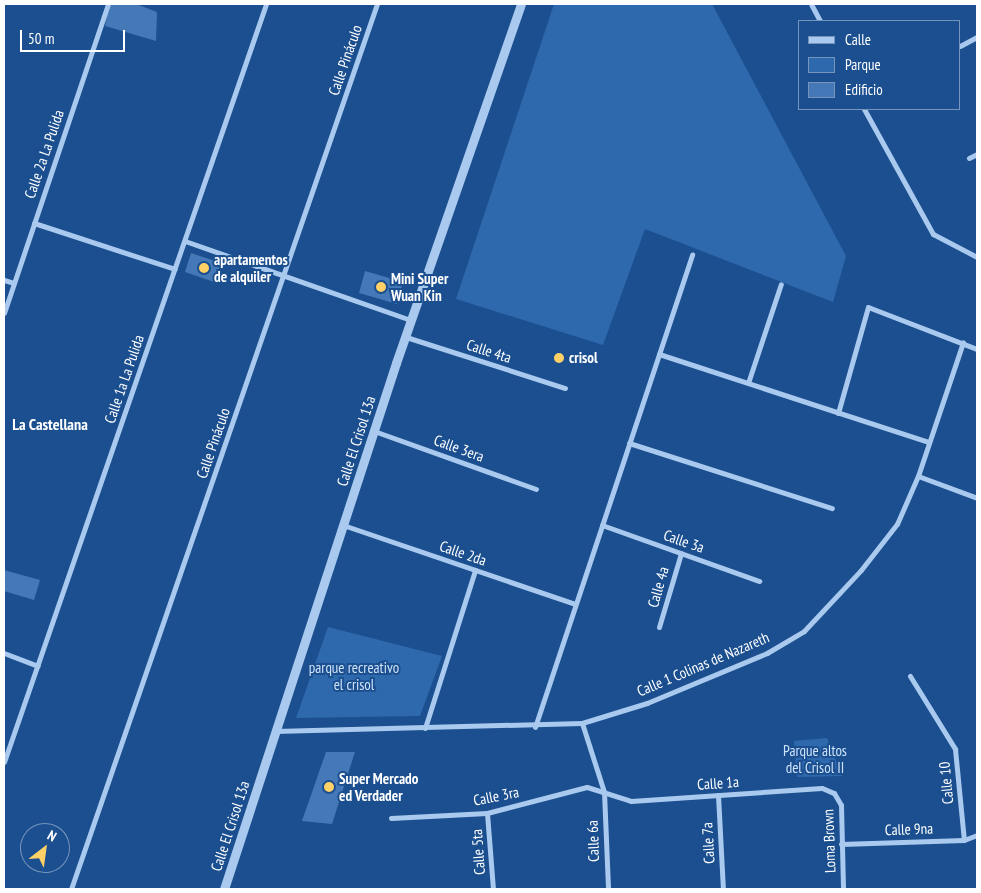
<!DOCTYPE html>
<meta charset="utf-8">
<style>
body{margin:0}
#map{position:relative;width:981px;height:893px;overflow:hidden;background:#1b4f8f;font-family:"PT Sans Narrow",sans-serif}
div>[style]{position:absolute}
.green>*{inset:0;background:#2e69ad}
.building>*{inset:0;background:#4478b7}
.minor>*{height:5px;margin:-2.5px;padding:0 2.5px;transform-origin:2.5px;border-radius:2.5px;background:#a9c9ee}
.tertiary>*{height:9px;margin:-4.5px;padding:0 4.5px;transform-origin:4.5px;border-radius:4.5px;background:#a9c9ee}
.dots>*{width:14px;height:14px;translate:-50% -50%;box-sizing:border-box;border:2px solid #1b4f8f;border-radius:50%}
span{translate:-50% -50%;white-space:nowrap;text-align:center;line-height:1.15;-webkit-text-stroke:4px #1b4f8f;paint-order:stroke}
.street-label{font-size:15px;color:#fff}
.poi-label{font-size:15px;color:#fff;font-weight:700}
.left{translate:0 -50%;text-align:left}
.park-label{font-size:15px;color:#cfe3fa}
.neighbourhood-label{font-size:16px;color:#fff;font-weight:700}
.frame{position:absolute;inset:0;border:5px solid #fff;pointer-events:none}
.legend{position:absolute;left:798px;top:20px;width:162px;height:90px;box-sizing:border-box;background:#1b4f8f;border:1px solid #7695bc;margin:0;padding:6px 9px;list-style:none;font-size:15px;color:#fff}
.legend li{display:flex;align-items:center;gap:10px;height:25px}
.legend b{width:25px;border:1px solid #7695bc}
.north{position:absolute;left:20px;top:823px;width:50px;height:50px;box-sizing:border-box;background:#1b4f8f;border:1px solid #7695bc;border-radius:50%;rotate:30deg;font-size:14px;font-weight:700;line-height:20px;text-align:center;color:#fff}
.north::after{content:'';display:block;margin:auto;width:18px;height:22px;background:#ffd166;clip-path:polygon(50% 0,100% 100%,50% 72%,0 100%)}
.scale{position:absolute;left:20px;top:30px;width:105px;height:22px;box-sizing:border-box;border:2px solid #fff;border-top:0;padding-left:6px;font-size:15px;line-height:18px;white-space:nowrap;color:#fff;-webkit-text-stroke:4px #1b4f8f;paint-order:stroke}
</style>
<div id="map">
<div class="green">
<i style="clip-path:polygon(554px 4px,712px 4px,846px 256px,833px 302px,645px 229px,603px 345px,456px 299px)"></i>
<i style="clip-path:polygon(328px 627px,442px 656px,420px 716px,296px 718px)"></i>
<i style="clip-path:polygon(827px 738px,842px 776px,797px 777px,794px 741px)"></i>
</div>
<div class="building">
<i style="clip-path:polygon(109px 4px,136px 4px,157px 12px,156px 41px,105px 26px)"></i>
<i style="clip-path:polygon(191px 253px,224px 264px,217px 283px,185px 272px)"></i>
<i style="clip-path:polygon(365px 271px,403px 282px,397px 304px,359px 293px)"></i>
<i style="clip-path:polygon(4px 570px,40px 580px,34px 600px,4px 591px)"></i>
<i style="clip-path:polygon(326px 752px,355px 752px,332px 824px,302px 821px)"></i>
</div>
<div class="minor">
<i style="left:811px;top:4px;width:19px;rotate:62deg"></i>
<i style="left:960px;top:46px;width:19px;rotate:-28deg"></i>
<i style="left:864px;top:109px;width:143px;rotate:61.1deg"></i>
<i style="left:933px;top:234px;width:50px;rotate:27.6deg"></i>
<i style="left:969px;top:158px;width:9px;rotate:-27deg"></i>
<i style="left:34px;top:223px;width:148px;rotate:18.1deg"></i>
<i style="left:185px;top:241px;width:239px;rotate:19.3deg"></i>
<i style="left:4px;top:280px;width:10px;rotate:17deg"></i>
<i style="left:4px;top:313px;width:326px;rotate:-71.4deg"></i>
<i style="left:406px;top:337px;width:167px;rotate:17.8deg"></i>
<i style="left:659px;top:354px;width:284px;rotate:18.1deg"></i>
<i style="left:748px;top:383px;width:104px;rotate:-71.6deg"></i>
<i style="left:838px;top:413px;width:110px;rotate:-74.2deg"></i>
<i style="left:868px;top:307px;width:117px;rotate:21.1deg"></i>
<i style="left:374px;top:431px;width:172px;rotate:19.7deg"></i>
<i style="left:629px;top:443px;width:213px;rotate:17.8deg"></i>
<i style="left:918px;top:476px;width:63px;rotate:20.4deg"></i>
<i style="left:343px;top:525px;width:245px;rotate:18.8deg"></i>
<i style="left:602px;top:525px;width:167px;rotate:19.6deg"></i>
<i style="left:659px;top:627px;width:77px;rotate:-73.4deg"></i>
<i style="left:4px;top:653px;width:36px;rotate:21deg"></i>
<i style="left:910px;top:676px;width:86px;rotate:58.3deg"></i>
<i style="left:955px;top:749px;width:91px;rotate:84.4deg"></i>
<i style="left:582px;top:723px;width:72px;rotate:72.3deg"></i>
<i style="left:604px;top:792px;width:97px;rotate:87.6deg"></i>
<i style="left:535px;top:727px;width:498px;rotate:-71.6deg"></i>
<i style="left:425px;top:728px;width:166px;rotate:-72.4deg"></i>
<i style="left:275px;top:731px;width:307px;rotate:-1.5deg"></i>
<i style="left:582px;top:723px;width:68px;rotate:-17.1deg"></i>
<i style="left:647px;top:703px;width:130px;rotate:-22.6deg"></i>
<i style="left:767px;top:653px;width:43px;rotate:-30.7deg"></i>
<i style="left:804px;top:631px;width:83px;rotate:-46.9deg"></i>
<i style="left:861px;top:570px;width:58px;rotate:-52deg"></i>
<i style="left:897px;top:524px;width:52px;rotate:-66.4deg"></i>
<i style="left:918px;top:476px;width:141px;rotate:-71.4deg"></i>
<i style="left:4px;top:762px;width:802px;rotate:-70.93deg"></i>
<i style="left:718px;top:795px;width:94px;rotate:87deg"></i>
<i style="left:487px;top:813px;width:76px;rotate:85.5deg"></i>
<i style="left:391px;top:818px;width:96px;rotate:-3deg"></i>
<i style="left:487px;top:813px;width:103px;rotate:-14.6deg"></i>
<i style="left:587px;top:787px;width:46px;rotate:17.7deg"></i>
<i style="left:631px;top:801px;width:191px;rotate:-3.9deg"></i>
<i style="left:822px;top:788px;width:13px;rotate:23deg"></i>
<i style="left:834px;top:793px;width:14px;rotate:60deg"></i>
<i style="left:841px;top:805px;width:84px;rotate:88.6deg"></i>
<i style="left:841px;top:844px;width:123px;rotate:-1.9deg"></i>
<i style="left:964px;top:840px;width:14px;rotate:-21deg"></i>
<i style="left:71px;top:889px;width:936px;rotate:-70.93deg"></i>
</div>
<div class="tertiary">
<i style="left:224px;top:889px;width:553px;rotate:-71.89deg"></i>
<i style="left:396px;top:363px;width:380px;rotate:-70.8deg"></i>
</div>
<div class="dots">
<i style="left:204px;top:268px;background:#ffd166"></i>
<i style="left:381px;top:287px;background:#ffd166"></i>
<i style="left:559px;top:358px;background:#ffd166"></i>
<i style="left:329px;top:787px;background:#ffd166"></i>
</div>
<div class="street-label">
<span style="left:345px;top:60px;rotate:-71deg">Calle Pináculo</span>
<span style="left:44px;top:154px;rotate:-71deg">Calle 2a La Pulida</span>
<span style="left:489px;top:351px;rotate:18deg">Calle 4ta</span>
<span style="left:124px;top:379px;rotate:-71deg">Calle 1a La Pulida</span>
<span style="left:356px;top:441px;rotate:-72deg">Calle El Crisol 13a</span>
<span style="left:213px;top:443px;rotate:-71deg">Calle Pináculo</span>
<span style="left:459px;top:448px;rotate:20deg">Calle 3era</span>
<span style="left:684px;top:541px;rotate:19deg">Calle 3a</span>
<span style="left:463px;top:553px;rotate:19deg">Calle 2da</span>
<span style="left:658px;top:587px;rotate:-74deg">Calle 4a</span>
<span style="left:703px;top:664px;rotate:-23deg">Calle 1 Colinas de Nazareth</span>
<span style="left:718px;top:783px;rotate:-4deg">Calle 1a</span>
<span style="left:946px;top:783px;rotate:-95deg">Calle 10</span>
<span style="left:496px;top:796px;rotate:-11deg">Calle 3ra</span>
<span style="left:230px;top:826px;rotate:-72deg">Calle El Crisol 13a</span>
<span style="left:909px;top:829px;rotate:-2deg">Calle 9na</span>
<span style="left:593px;top:841px;rotate:-92deg">Calle 6a</span>
<span style="left:829px;top:841px;rotate:-92deg">Loma Brown</span>
<span style="left:708px;top:843px;rotate:-93deg">Calle 7a</span>
<span style="left:478px;top:852px;rotate:-94deg">Calle 5ta</span>
</div>
<div class="poi-label">
<span class="left" style="left:214px;top:268px">apartamentos<br>de alquiler</span>
<span class="left" style="left:391px;top:287px">Mini Super<br>Wuan Kin</span>
<span class="left" style="left:569px;top:358px">crisol</span>
<span class="left" style="left:339px;top:787px">Super Mercado<br>ed Verdader</span>
</div>
<div class="park-label">
<span style="left:354px;top:676px">parque recreativo<br>el crisol</span>
<span style="left:815px;top:759px">Parque altos<br>del Crisol II</span>
</div>
<div class="neighbourhood-label">
<span style="left:50px;top:424px">La Castellana</span>
</div>
<div class="frame"></div>
<ul class="legend">
<li><b style="height:6px;background:#a9c9ee"></b>Calle</li>
<li><b style="height:14px;background:#2e69ad"></b>Parque</li>
<li><b style="height:14px;background:#4478b7"></b>Edificio</li>
</ul>
<div class="north">N</div>
<div class="scale">50 m</div>
</div>
